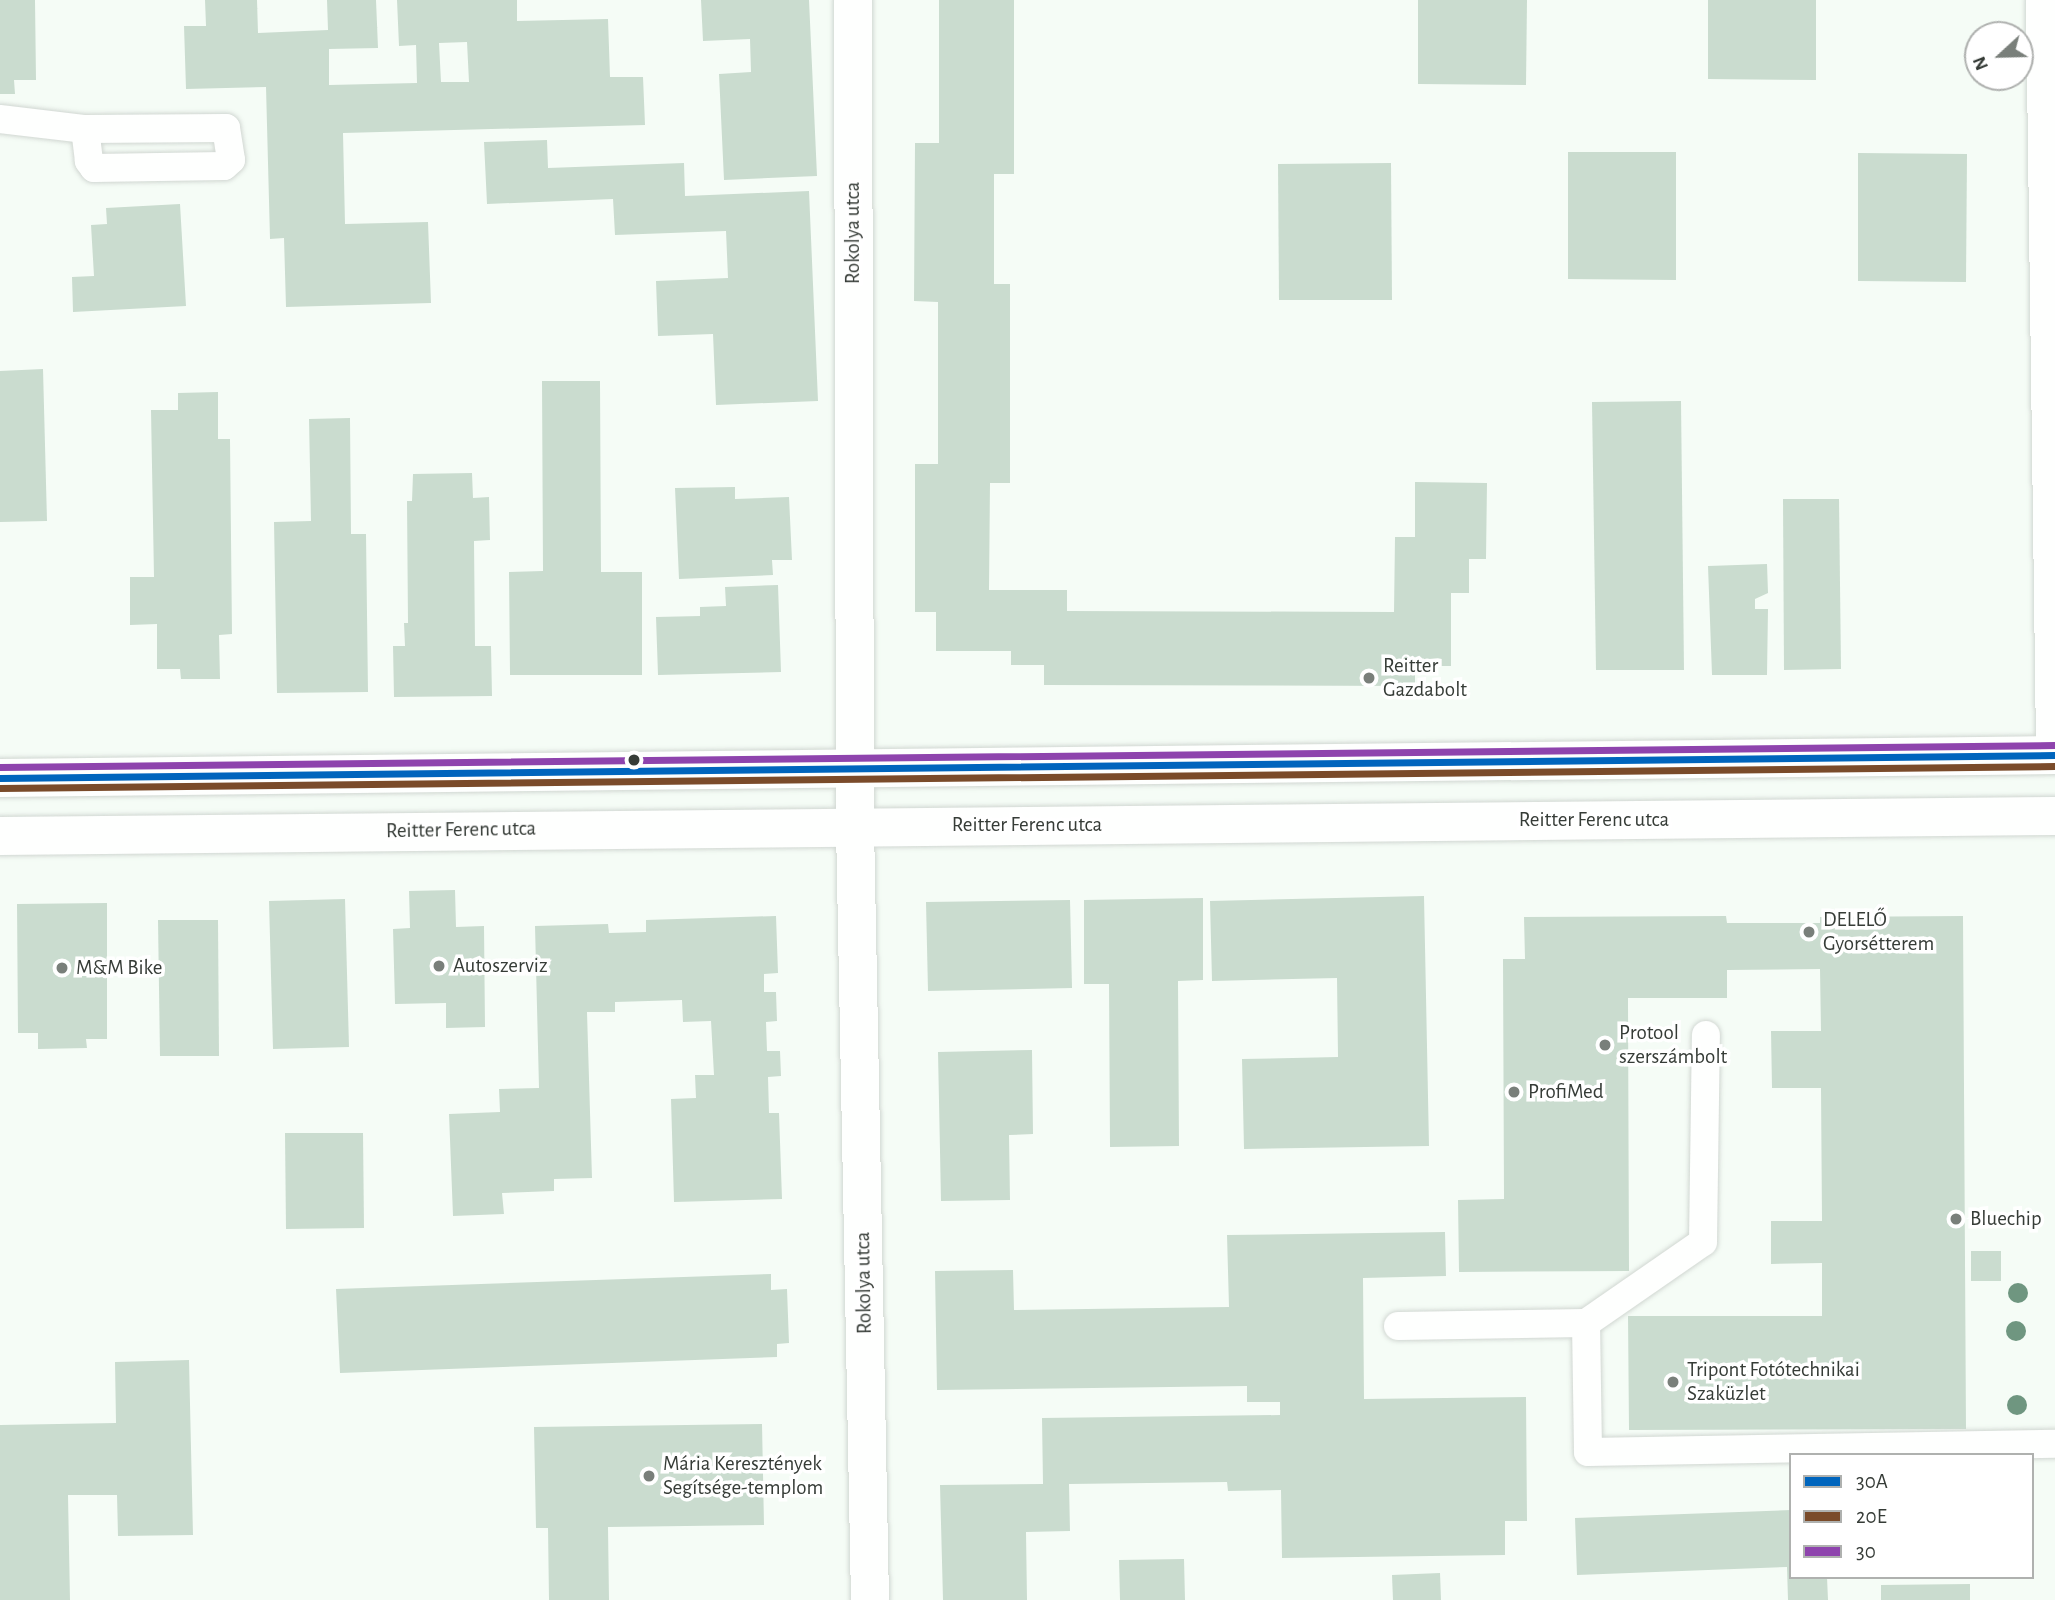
<!DOCTYPE html>
<meta charset="utf-8">
<style>
body{margin:0}
#map{position:relative;width:2055px;height:1600px;overflow:hidden;background:#f5fcf6;font-family:"Alegreya Sans",sans-serif}
div>[style]{position:absolute}
.building>*{inset:0;background:#cadccf}
.roads{filter:drop-shadow(0 0 2px #d1d7d2) drop-shadow(0 0 2px #d1d7d2)}
.lane>*{height:28px;margin:-14px;padding:0 14px;transform-origin:14px;border-radius:14px;background:#fefffe}
.street>*{height:38px;margin:-19px;padding:0 19px;transform-origin:19px;border-radius:19px;background:#fefffe}
.secondary>*{height:38px;margin:-19px;padding:0 19px;transform-origin:19px;border-radius:19px;background:#fefffe}
.bus-1>*{height:7px;margin:-3.5px;padding:0 3.5px;transform-origin:3.5px;border-radius:3.5px;background:#0065bd}
.bus-2>*{height:7px;margin:-3.5px;padding:0 3.5px;transform-origin:3.5px;border-radius:3.5px;background:#7a4b2a}
.bus-3>*{height:7px;margin:-3.5px;padding:0 3.5px;transform-origin:3.5px;border-radius:3.5px;background:#8e44ad}
.trees>*{width:20px;height:20px;margin:-10px;border-radius:50%;background:#6f9680}
.dots>*{width:19px;height:19px;translate:-50% -50%;box-sizing:border-box;border:4px solid #fff;border-radius:50%}
span{translate:-50% -50%;white-space:nowrap;text-align:center;line-height:1.15;-webkit-text-stroke:7px #fff;paint-order:stroke}
.street-label{font-size:21px;color:#363c37}
.poi-label{font-size:21px;color:#363c37}
.left{translate:0 -50%;text-align:left}
.legend{position:absolute;left:1789px;top:1453px;width:245px;height:126px;box-sizing:border-box;background:#fff;border:2px solid #afb1af;margin:0;padding:9px 12px;list-style:none;font-size:21px;color:#363c37}
.legend li{display:flex;align-items:center;gap:14px;height:35px}
.legend b{width:35px;border:2px solid #afb1af}
.north{position:absolute;left:1964px;top:21px;width:70px;height:70px;box-sizing:border-box;background:#fff;border:2px solid #afb1af;border-radius:50%;rotate:248deg;font-size:19px;font-weight:700;line-height:28px;text-align:center;color:#363c37}
.north::after{content:'';display:block;margin:auto;width:24px;height:32px;background:#797f7a;clip-path:polygon(50% 0,100% 100%,50% 72%,0 100%)}
</style>
<div id="map">
<div class="building">
<i style="clip-path:polygon(0 0,35px 0,36px 80px,14px 80px,15px 94px,0 94px)"></i>
<i style="clip-path:polygon(evenodd,205px 0,257px 0,258px 33px,328px 30px,327px 0,376px 0,378px 48px,329px 49px,329px 85px,417px 83px,416px 45px,399px 46px,397px 0,517px 0,517px 21px,608px 19px,610px 77px,643px 77px,645px 125px,343px 133px,345px 224px,428px 222px,431px 303px,286px 307px,284px 238px,270px 239px,266px 87px,186px 89px,184px 26px,206px 26px,205px 0,467px 42px,469px 82px,441px 82px,439px 43px,467px 42px)"></i>
<i style="clip-path:polygon(701px 0,809px 0,817px 176px,724px 180px,719px 74px,751px 72px,750px 39px,703px 41px)"></i>
<i style="clip-path:polygon(939px 0,1014px 0,1014px 174px,994px 174px,994px 284px,1010px 284px,1010px 483px,990px 483px,989px 590px,1067px 590px,1067px 611px,1394px 612px,1395px 537px,1415px 537px,1415px 482px,1487px 483px,1486px 559px,1469px 559px,1469px 593px,1451px 593px,1451px 666px,1415px 666px,1415px 686px,1044px 685px,1044px 665px,1011px 665px,1011px 651px,936px 651px,936px 612px,915px 612px,915px 464px,938px 464px,938px 302px,914px 301px,915px 143px,939px 143px)"></i>
<i style="clip-path:polygon(1418px 0,1527px 0,1526px 85px,1418px 84px)"></i>
<i style="clip-path:polygon(1708px 0,1816px 0,1816px 80px,1708px 79px)"></i>
<i style="clip-path:polygon(547px 140px,548px 168px,684px 163px,685px 196px,809px 191px,818px 401px,716px 405px,713px 334px,658px 336px,656px 281px,728px 278px,726px 231px,615px 235px,613px 199px,487px 204px,484px 142px)"></i>
<i style="clip-path:polygon(1568px 152px,1676px 152px,1676px 280px,1568px 279px)"></i>
<i style="clip-path:polygon(1858px 153px,1967px 154px,1966px 282px,1858px 281px)"></i>
<i style="clip-path:polygon(1391px 163px,1392px 300px,1279px 300px,1278px 164px)"></i>
<i style="clip-path:polygon(180px 204px,186px 306px,73px 312px,72px 277px,94px 276px,91px 225px,107px 224px,106px 208px)"></i>
<i style="clip-path:polygon(43px 369px,47px 521px,0 522px,0 371px)"></i>
<i style="clip-path:polygon(542px 381px,600px 381px,601px 572px,642px 572px,642px 675px,510px 675px,509px 572px,543px 571px)"></i>
<i style="clip-path:polygon(218px 392px,218px 439px,230px 439px,232px 634px,219px 635px,220px 679px,181px 679px,180px 669px,157px 669px,157px 624px,130px 625px,130px 577px,154px 577px,151px 410px,178px 410px,178px 393px)"></i>
<i style="clip-path:polygon(1681px 401px,1684px 670px,1596px 670px,1592px 402px)"></i>
<i style="clip-path:polygon(350px 418px,351px 534px,366px 534px,368px 692px,277px 693px,274px 522px,311px 521px,309px 419px)"></i>
<i style="clip-path:polygon(472px 473px,473px 498px,489px 497px,490px 540px,474px 541px,475px 646px,491px 646px,492px 696px,394px 697px,393px 646px,405px 646px,404px 623px,408px 623px,407px 501px,412px 501px,413px 474px)"></i>
<i style="clip-path:polygon(735px 487px,735px 499px,789px 497px,792px 560px,772px 560px,773px 575px,679px 579px,675px 488px)"></i>
<i style="clip-path:polygon(1783px 499px,1839px 499px,1841px 669px,1784px 670px)"></i>
<i style="clip-path:polygon(1767px 564px,1768px 593px,1755px 599px,1755px 609px,1768px 609px,1767px 675px,1712px 675px,1708px 566px)"></i>
<i style="clip-path:polygon(778px 585px,781px 672px,658px 675px,656px 617px,700px 616px,700px 607px,726px 606px,725px 587px)"></i>
<i style="clip-path:polygon(455px 890px,456px 927px,484px 926px,485px 1027px,446px 1028px,446px 1003px,395px 1004px,393px 929px,410px 928px,409px 891px)"></i>
<i style="clip-path:polygon(1424px 896px,1429px 1146px,1244px 1149px,1242px 1059px,1338px 1057px,1337px 978px,1212px 981px,1210px 901px)"></i>
<i style="clip-path:polygon(1203px 898px,1203px 980px,1178px 981px,1179px 1146px,1110px 1147px,1109px 984px,1084px 984px,1084px 900px)"></i>
<i style="clip-path:polygon(345px 899px,349px 1047px,273px 1049px,269px 901px)"></i>
<i style="clip-path:polygon(1070px 900px,1072px 988px,928px 991px,926px 902px)"></i>
<i style="clip-path:polygon(107px 903px,107px 1039px,86px 1039px,87px 1048px,38px 1049px,38px 1033px,18px 1033px,17px 904px)"></i>
<i style="clip-path:polygon(776px 916px,778px 973px,764px 974px,764px 992px,776px 992px,777px 1021px,766px 1022px,767px 1051px,780px 1051px,781px 1076px,768px 1077px,769px 1113px,779px 1113px,782px 1199px,674px 1202px,671px 1099px,696px 1098px,695px 1075px,714px 1075px,711px 1021px,683px 1022px,682px 1000px,615px 1002px,615px 1012px,587px 1012px,592px 1178px,554px 1179px,554px 1191px,502px 1193px,504px 1214px,453px 1216px,449px 1114px,500px 1112px,499px 1089px,539px 1088px,535px 926px,608px 924px,609px 933px,646px 932px,646px 920px)"></i>
<i style="clip-path:polygon(1726px 916px,1727px 923px,1820px 923px,1820px 917px,1963px 916px,1966px 1429px,1629px 1430px,1628px 1316px,1822px 1316px,1822px 1263px,1771px 1264px,1771px 1221px,1822px 1221px,1821px 1088px,1772px 1088px,1771px 1031px,1821px 1031px,1820px 969px,1727px 970px,1727px 998px,1628px 998px,1629px 1271px,1459px 1272px,1458px 1200px,1504px 1199px,1503px 959px,1525px 959px,1524px 917px)"></i>
<i style="clip-path:polygon(158px 920px,218px 920px,219px 1056px,160px 1056px)"></i>
<i style="clip-path:polygon(1032px 1050px,1033px 1134px,1009px 1135px,1010px 1200px,941px 1201px,938px 1052px)"></i>
<i style="clip-path:polygon(285px 1133px,363px 1133px,364px 1228px,286px 1229px)"></i>
<i style="clip-path:polygon(1445px 1232px,1446px 1276px,1363px 1278px,1364px 1399px,1526px 1397px,1527px 1521px,1505px 1521px,1505px 1555px,1282px 1558px,1281px 1490px,1228px 1491px,1227px 1482px,1069px 1484px,1070px 1531px,1026px 1532px,1027px 1600px,943px 1600px,940px 1485px,1043px 1484px,1042px 1418px,1280px 1415px,1280px 1402px,1247px 1402px,1247px 1386px,937px 1390px,935px 1271px,1013px 1270px,1014px 1310px,1229px 1307px,1227px 1235px)"></i>
<i style="clip-path:polygon(1971px 1251px,2001px 1251px,2001px 1281px,1971px 1281px)"></i>
<i style="clip-path:polygon(771px 1274px,771px 1290px,787px 1289px,789px 1343px,777px 1344px,777px 1357px,340px 1373px,336px 1289px)"></i>
<i style="clip-path:polygon(189px 1360px,193px 1535px,118px 1536px,117px 1495px,68px 1495px,70px 1600px,0 1600px,0 1425px,116px 1423px,115px 1362px)"></i>
<i style="clip-path:polygon(762px 1424px,764px 1525px,608px 1527px,609px 1600px,549px 1600px,548px 1528px,536px 1528px,534px 1427px)"></i>
<i style="clip-path:polygon(1791px 1510px,1791px 1577px,1827px 1577px,1828px 1600px,1788px 1600px,1787px 1567px,1577px 1575px,1575px 1518px)"></i>
<i style="clip-path:polygon(1184px 1559px,1185px 1600px,1120px 1600px,1119px 1560px)"></i>
<i style="clip-path:polygon(1440px 1573px,1441px 1600px,1393px 1600px,1392px 1575px)"></i>
<i style="clip-path:polygon(1970px 1584px,1970px 1600px,1881px 1600px,1881px 1585px)"></i>
</div>
<div class="roads">
<div class="lane">
<i style="left:0;top:119px;width:86px;rotate:6.7deg"></i>
<i style="left:85px;top:129px;width:141px;rotate:-0.4deg"></i>
<i style="left:226px;top:128px;width:32px;rotate:81deg"></i>
<i style="left:231px;top:160px;width:9px;rotate:139deg"></i>
<i style="left:224px;top:166px;width:130px;rotate:179.1deg"></i>
<i style="left:94px;top:168px;width:9px;rotate:-126deg"></i>
<i style="left:89px;top:161px;width:32px;rotate:-97deg"></i>
<i style="left:1586px;top:1323px;width:142px;rotate:-34.7deg"></i>
<i style="left:1703px;top:1242px;width:207px;rotate:-89.2deg"></i>
<i style="left:1398px;top:1326px;width:188px;rotate:-0.9deg"></i>
<i style="left:1586px;top:1323px;width:129px;rotate:89.1deg"></i>
<i style="left:1588px;top:1452px;width:467px;rotate:-1deg"></i>
</div>
<div class="street">
<i style="left:853px;top:0;width:826px;rotate:89.86deg"></i>
<i style="left:855px;top:826px;width:774px;rotate:88.89deg"></i>
<i style="left:2045px;top:0;width:743px;rotate:89.23deg"></i>
</div>
<div class="secondary">
<i style="left:0;top:778px;width:2055px;rotate:-0.64deg"></i>
<i style="left:0;top:836px;width:2055px;rotate:-0.56deg"></i>
</div>
</div>
<div class="bus-1">
<i style="left:0;top:778px;width:2055px;rotate:-0.64deg"></i>
</div>
<div class="bus-2">
<i style="left:0;top:788px;width:2055px;rotate:-0.61deg"></i>
</div>
<div class="bus-3">
<i style="left:0;top:767px;width:2055px;rotate:-0.61deg"></i>
</div>
<div class="trees">
<i style="left:2018px;top:1293px"></i>
<i style="left:2016px;top:1331px"></i>
<i style="left:2017px;top:1405px"></i>
</div>
<div class="dots">
<i style="left:1369px;top:678px;background:#797f7a"></i>
<i style="left:634px;top:760px;background:#363c37"></i>
<i style="left:1809px;top:932px;background:#797f7a"></i>
<i style="left:439px;top:966px;background:#797f7a"></i>
<i style="left:62px;top:968px;background:#797f7a"></i>
<i style="left:1605px;top:1045px;background:#797f7a"></i>
<i style="left:1514px;top:1092px;background:#797f7a"></i>
<i style="left:1956px;top:1219px;background:#797f7a"></i>
<i style="left:1673px;top:1382px;background:#797f7a"></i>
<i style="left:649px;top:1476px;background:#797f7a"></i>
</div>
<div class="street-label">
<span style="left:853px;top:233px;rotate:-90deg">Rokolya utca</span>
<span style="left:1594px;top:820px">Reitter Ferenc utca</span>
<span style="left:1027px;top:825px">Reitter Ferenc utca</span>
<span style="left:461px;top:830px;rotate:-1deg">Reitter Ferenc utca</span>
<span style="left:864px;top:1283px;rotate:-91deg">Rokolya utca</span>
</div>
<div class="poi-label">
<span class="left" style="left:1383px;top:678px">Reitter<br>Gazdabolt</span>
<span class="left" style="left:1823px;top:932px">DELELŐ<br>Gyorsétterem</span>
<span class="left" style="left:453px;top:966px">Autoszerviz</span>
<span class="left" style="left:76px;top:968px">M&amp;M Bike</span>
<span class="left" style="left:1619px;top:1045px">Protool<br>szerszámbolt</span>
<span class="left" style="left:1528px;top:1092px">ProfiMed</span>
<span class="left" style="left:1970px;top:1219px">Bluechip</span>
<span class="left" style="left:1687px;top:1382px">Tripont Fotótechnikai<br>Szaküzlet</span>
<span class="left" style="left:663px;top:1476px">Mária Keresztények<br>Segítsége-templom</span>
</div>
<ul class="legend">
<li><b style="height:9px;background:#0065bd"></b>30A</li>
<li><b style="height:9px;background:#7a4b2a"></b>20E</li>
<li><b style="height:9px;background:#8e44ad"></b>30</li>
</ul>
<div class="north">N</div>
</div>
